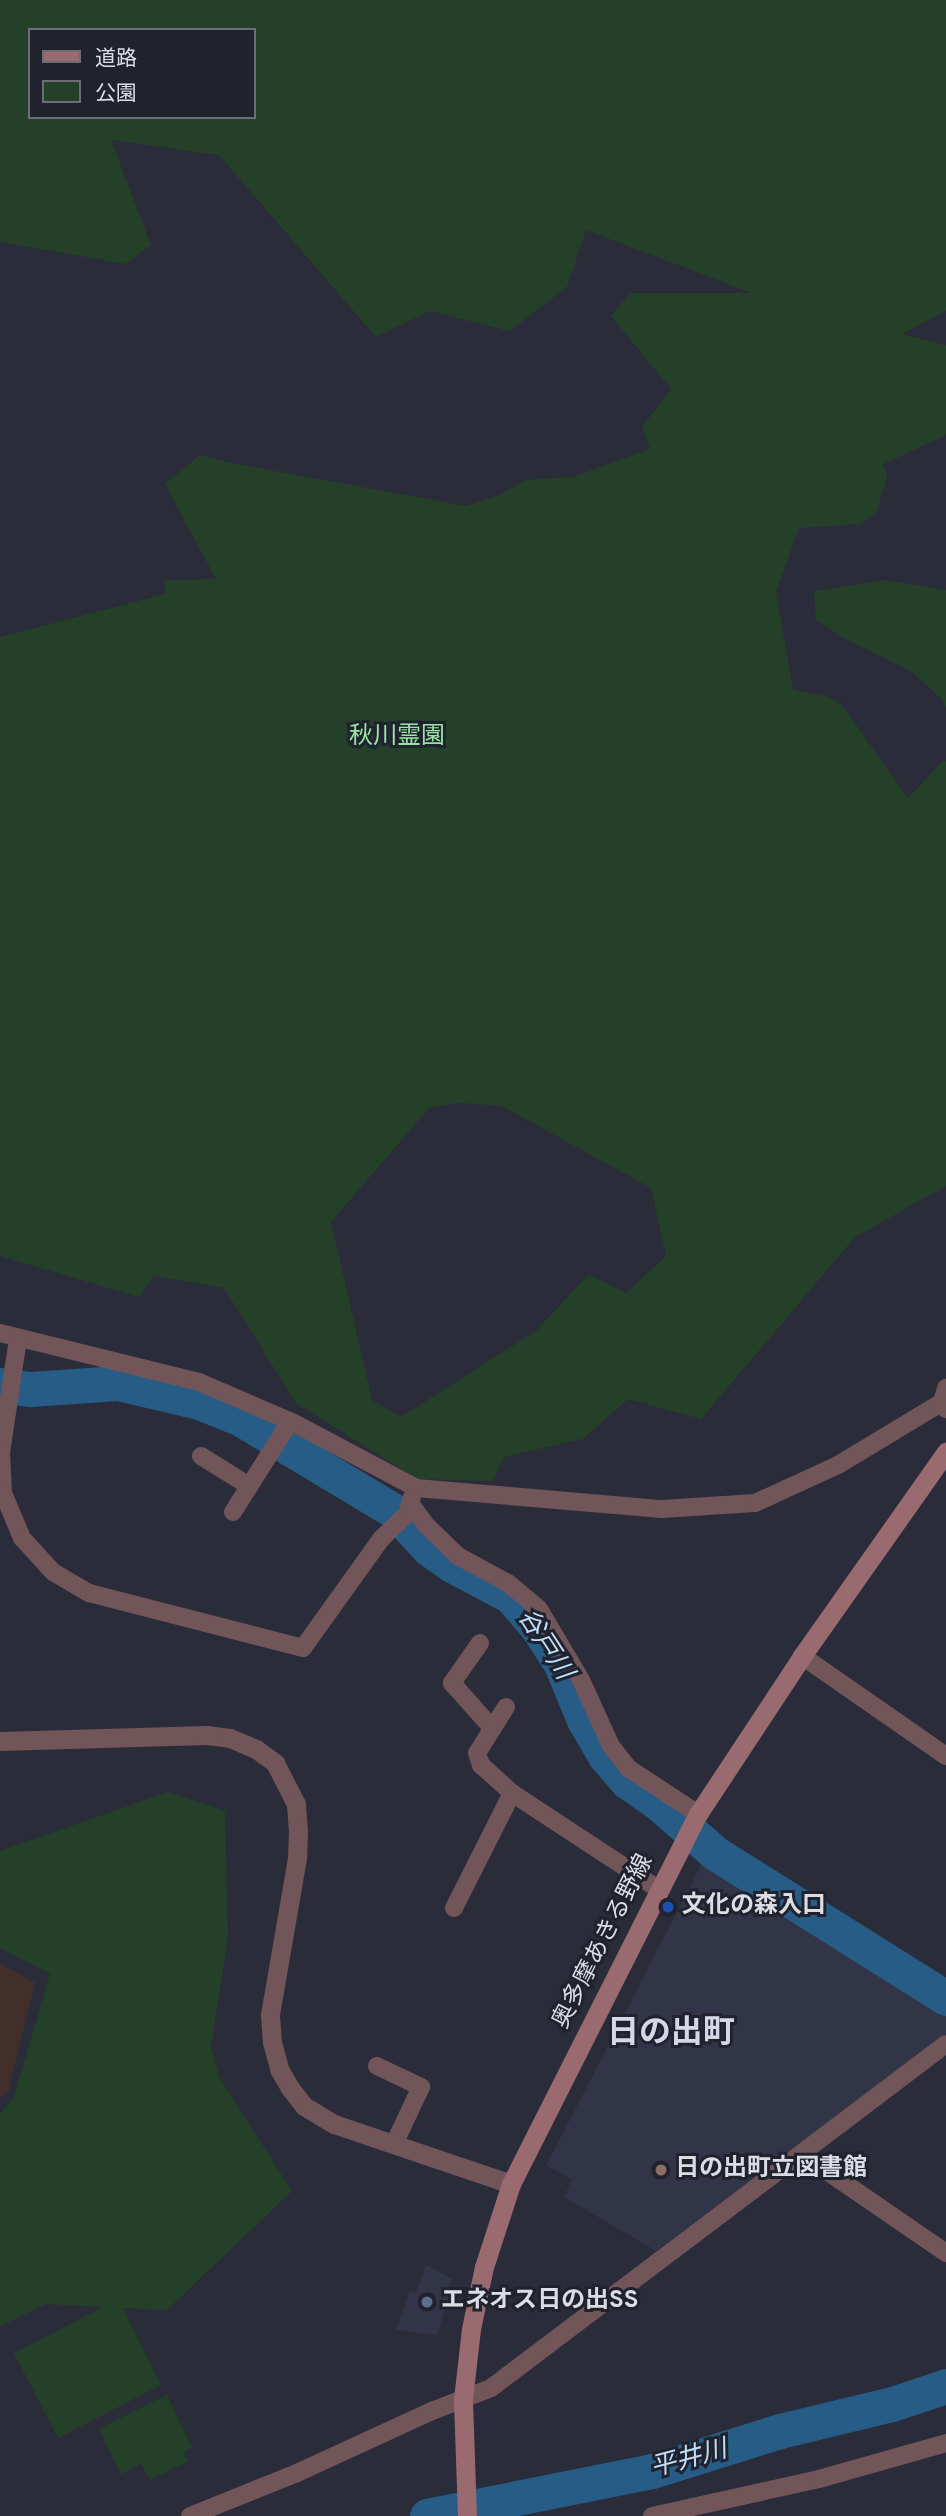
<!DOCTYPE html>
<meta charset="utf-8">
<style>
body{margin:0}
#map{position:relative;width:946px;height:2516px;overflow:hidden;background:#2a2c39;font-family:Overpass,"Noto Sans JP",sans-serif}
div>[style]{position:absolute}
.built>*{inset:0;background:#323547}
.education>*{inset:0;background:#422f2b}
.green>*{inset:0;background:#244028}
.river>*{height:35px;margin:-17.5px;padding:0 17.5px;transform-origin:17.5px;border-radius:17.5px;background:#265c85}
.minor>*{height:18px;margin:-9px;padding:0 9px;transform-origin:9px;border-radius:9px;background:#725558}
.tertiary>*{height:19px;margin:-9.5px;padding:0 9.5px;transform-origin:9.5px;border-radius:9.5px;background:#725558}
.secondary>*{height:19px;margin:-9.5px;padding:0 9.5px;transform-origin:9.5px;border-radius:9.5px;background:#996a70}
.dots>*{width:19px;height:19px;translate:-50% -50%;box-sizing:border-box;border:4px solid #20222e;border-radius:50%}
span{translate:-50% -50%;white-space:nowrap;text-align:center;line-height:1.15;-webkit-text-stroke:6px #20222e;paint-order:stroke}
.park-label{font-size:24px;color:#97e4a2}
.poi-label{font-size:24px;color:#dbdde5;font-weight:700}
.left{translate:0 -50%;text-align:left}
.street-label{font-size:24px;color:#dbdde5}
.water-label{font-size:26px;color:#c1def8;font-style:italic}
.district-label{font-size:32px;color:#d4d7e8;font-weight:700}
.legend{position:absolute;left:28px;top:28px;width:228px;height:91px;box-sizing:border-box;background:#20222e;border:2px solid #6b6d77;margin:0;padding:9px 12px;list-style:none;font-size:21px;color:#dbdde5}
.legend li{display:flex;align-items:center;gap:14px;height:35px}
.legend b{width:35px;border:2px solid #6b6d77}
</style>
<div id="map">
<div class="built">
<i style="clip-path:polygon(708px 1852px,946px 2013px,946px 2034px,656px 2251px,564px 2197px,572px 2179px,546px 2166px)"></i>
<i style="clip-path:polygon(426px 2265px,452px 2279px,448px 2288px,451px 2290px,437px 2335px,396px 2330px,410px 2290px,416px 2292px)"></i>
</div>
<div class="education">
<i style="clip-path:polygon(0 1963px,35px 1983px,8px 2092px,0 2098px)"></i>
</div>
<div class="green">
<i style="clip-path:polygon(evenodd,0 0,946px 0,946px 311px,902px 334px,946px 345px,946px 435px,883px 464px,887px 477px,877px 511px,861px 524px,799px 528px,776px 592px,793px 690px,829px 697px,842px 705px,908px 798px,942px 762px,946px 761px,946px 1186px,855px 1237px,701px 1419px,628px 1399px,583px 1439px,504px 1457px,493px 1481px,417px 1479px,296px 1403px,224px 1288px,154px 1276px,139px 1297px,0 1256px,0 637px,165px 594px,164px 580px,216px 579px,165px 484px,200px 455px,231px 463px,466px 506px,498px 496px,525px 480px,573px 477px,650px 449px,642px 427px,671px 389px,611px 316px,630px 293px,752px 293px,586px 230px,567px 287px,509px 331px,430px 311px,376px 337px,219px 155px,111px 140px,151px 245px,126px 264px,0 242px,0 0,30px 30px,254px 30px,254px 117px,30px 117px,30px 30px,0 0,460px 1103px,502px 1106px,651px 1188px,666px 1256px,626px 1293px,588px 1275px,536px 1331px,401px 1417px,372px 1400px,331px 1222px,430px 1107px,460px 1103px)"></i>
<i style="clip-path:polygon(887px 580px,946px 590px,946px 707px,940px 698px,911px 671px,846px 639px,816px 620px,814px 591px)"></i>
<i style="clip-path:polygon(168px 1792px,225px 1811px,228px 1937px,211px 2047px,219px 2077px,292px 2191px,167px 2310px,123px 2308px,161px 2385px,58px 2438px,14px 2353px,103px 2307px,46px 2304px,0 2326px,0 2114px,14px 2097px,50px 1974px,0 1948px,0 1851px)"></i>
<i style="clip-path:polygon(167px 2395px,192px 2447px,184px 2452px,188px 2461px,150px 2480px,141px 2464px,121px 2474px,99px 2429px)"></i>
</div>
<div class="river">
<i style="left:0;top:1385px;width:30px;rotate:8deg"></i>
<i style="left:30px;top:1389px;width:88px;rotate:-3.9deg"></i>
<i style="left:118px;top:1383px;width:83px;rotate:13.2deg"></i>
<i style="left:199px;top:1402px;width:45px;rotate:22deg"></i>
<i style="left:241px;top:1419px;width:179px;rotate:31deg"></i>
<i style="left:394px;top:1511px;width:52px;rotate:47.4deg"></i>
<i style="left:429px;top:1549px;width:28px;rotate:35deg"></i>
<i style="left:452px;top:1565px;width:66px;rotate:28.1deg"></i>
<i style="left:510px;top:1596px;width:41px;rotate:48.9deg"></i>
<i style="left:537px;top:1627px;width:44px;rotate:57deg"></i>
<i style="left:561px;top:1664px;width:61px;rotate:67.7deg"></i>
<i style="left:584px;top:1720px;width:42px;rotate:59.7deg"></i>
<i style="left:605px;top:1756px;width:35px;rotate:49deg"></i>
<i style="left:628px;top:1782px;width:35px;rotate:35deg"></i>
<i style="left:657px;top:1802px;width:77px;rotate:41.3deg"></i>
<i style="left:715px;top:1853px;width:273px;rotate:32.1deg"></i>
<i style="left:427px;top:2516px;width:229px;rotate:-11.3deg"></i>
<i style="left:652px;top:2471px;width:134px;rotate:-17.4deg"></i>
<i style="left:780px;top:2431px;width:115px;rotate:-13.6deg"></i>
<i style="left:892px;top:2404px;width:57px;rotate:-18.4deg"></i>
</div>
<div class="minor">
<i style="left:0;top:1333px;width:205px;rotate:13.8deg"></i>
<i style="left:199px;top:1382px;width:103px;rotate:23.3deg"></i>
<i style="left:294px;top:1423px;width:138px;rotate:28deg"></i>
<i style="left:416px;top:1488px;width:247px;rotate:4.9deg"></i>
<i style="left:662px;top:1509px;width:93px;rotate:-3.7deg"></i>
<i style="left:755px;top:1503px;width:91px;rotate:-24.6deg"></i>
<i style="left:838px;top:1465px;width:118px;rotate:-31.1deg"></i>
<i style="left:939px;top:1404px;width:9px;rotate:36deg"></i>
<i style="left:18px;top:1339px;width:115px;rotate:98.5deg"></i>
<i style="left:1px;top:1453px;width:40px;rotate:87.1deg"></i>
<i style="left:3px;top:1493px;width:49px;rotate:67.1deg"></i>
<i style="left:22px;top:1538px;width:46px;rotate:47.6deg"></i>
<i style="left:53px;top:1572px;width:42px;rotate:30.3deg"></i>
<i style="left:89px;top:1593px;width:221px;rotate:14.4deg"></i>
<i style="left:303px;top:1648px;width:134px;rotate:-54.4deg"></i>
<i style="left:381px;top:1539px;width:37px;rotate:-44deg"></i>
<i style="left:408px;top:1513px;width:10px;rotate:-79deg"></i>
<i style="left:941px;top:1406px;width:19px;rotate:-74deg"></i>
<i style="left:201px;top:1456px;width:57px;rotate:32deg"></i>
<i style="left:412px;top:1497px;width:6px;rotate:108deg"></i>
<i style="left:410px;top:1503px;width:29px;rotate:54deg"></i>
<i style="left:427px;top:1526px;width:43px;rotate:44.1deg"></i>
<i style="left:458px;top:1556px;width:57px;rotate:28.4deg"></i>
<i style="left:508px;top:1583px;width:40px;rotate:40deg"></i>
<i style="left:539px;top:1609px;width:82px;rotate:59.4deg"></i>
<i style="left:581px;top:1680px;width:72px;rotate:65.6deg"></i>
<i style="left:611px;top:1746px;width:28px;rotate:52deg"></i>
<i style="left:628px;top:1768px;width:84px;rotate:33.3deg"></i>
<i style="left:233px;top:1512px;width:107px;rotate:-57.7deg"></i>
<i style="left:480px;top:1643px;width:49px;rotate:125deg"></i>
<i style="left:452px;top:1683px;width:60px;rotate:48.4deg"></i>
<i style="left:802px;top:1656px;width:175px;rotate:34.8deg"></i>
<i style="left:506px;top:1707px;width:54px;rotate:122.2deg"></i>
<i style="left:477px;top:1753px;width:13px;rotate:72deg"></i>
<i style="left:481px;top:1765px;width:42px;rotate:42.1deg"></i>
<i style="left:512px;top:1793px;width:175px;rotate:33.3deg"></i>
<i style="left:454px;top:1908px;width:129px;rotate:-63.2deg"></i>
<i style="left:377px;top:2066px;width:49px;rotate:25.5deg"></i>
<i style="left:421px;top:2087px;width:63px;rotate:115.3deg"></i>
<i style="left:802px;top:2154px;width:175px;rotate:34.5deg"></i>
<i style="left:190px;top:2516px;width:115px;rotate:-21.9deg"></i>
<i style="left:297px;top:2473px;width:149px;rotate:-24.7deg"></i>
<i style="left:432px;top:2411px;width:63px;rotate:-21.3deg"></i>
<i style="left:491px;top:2388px;width:570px;rotate:-37.09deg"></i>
<i style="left:652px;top:2516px;width:171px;rotate:-12.5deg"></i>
<i style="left:819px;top:2479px;width:132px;rotate:-15.8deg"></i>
</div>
<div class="tertiary">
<i style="left:0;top:1741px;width:206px;rotate:-1.7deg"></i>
<i style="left:206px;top:1735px;width:24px;rotate:7deg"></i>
<i style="left:230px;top:1738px;width:28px;rotate:23deg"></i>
<i style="left:256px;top:1749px;width:24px;rotate:36deg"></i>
<i style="left:275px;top:1763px;width:46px;rotate:62.9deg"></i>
<i style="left:296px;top:1804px;width:26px;rotate:86deg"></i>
<i style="left:298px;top:1830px;width:28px;rotate:92deg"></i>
<i style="left:297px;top:1858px;width:159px;rotate:99.8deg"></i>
<i style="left:270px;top:2015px;width:27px;rotate:86deg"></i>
<i style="left:272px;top:2042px;width:28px;rotate:75deg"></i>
<i style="left:279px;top:2069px;width:22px;rotate:60deg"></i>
<i style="left:290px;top:2088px;width:23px;rotate:52deg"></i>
<i style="left:304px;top:2106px;width:35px;rotate:31deg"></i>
<i style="left:334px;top:2124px;width:187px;rotate:18.7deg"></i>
</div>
<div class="secondary">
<i style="left:467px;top:2516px;width:117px;rotate:-92deg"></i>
<i style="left:463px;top:2399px;width:70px;rotate:-83.5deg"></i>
<i style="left:471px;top:2329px;width:63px;rotate:-78.2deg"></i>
<i style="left:484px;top:2267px;width:87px;rotate:-72deg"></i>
<i style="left:511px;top:2184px;width:415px;rotate:-63.2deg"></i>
<i style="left:698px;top:1814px;width:189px;rotate:-56.6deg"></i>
<i style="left:802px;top:1656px;width:250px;rotate:-54.8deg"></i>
</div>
<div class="dots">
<i style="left:668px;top:1907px;background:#1a4fb4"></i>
<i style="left:661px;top:2170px;background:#8d6e63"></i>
<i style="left:427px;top:2302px;background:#5c6f8a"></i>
</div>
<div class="park-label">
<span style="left:397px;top:738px">秋川霊園</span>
</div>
<div class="poi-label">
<span class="left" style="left:682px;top:1907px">文化の森入口</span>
<span class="left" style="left:675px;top:2170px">日の出町立図書館</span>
<span class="left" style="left:441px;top:2302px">エネオス日の出SS</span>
</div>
<div class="street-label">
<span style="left:604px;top:1942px;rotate:-63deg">奥多摩あきる野線</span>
</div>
<div class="water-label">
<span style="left:544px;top:1645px;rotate:57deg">谷戸川</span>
<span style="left:689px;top:2460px;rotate:-15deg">平井川</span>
</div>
<div class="district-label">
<span style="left:671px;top:2034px">日の出町</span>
</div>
<ul class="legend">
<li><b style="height:9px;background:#996a70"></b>道路</li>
<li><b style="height:19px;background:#244028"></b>公園</li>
</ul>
</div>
